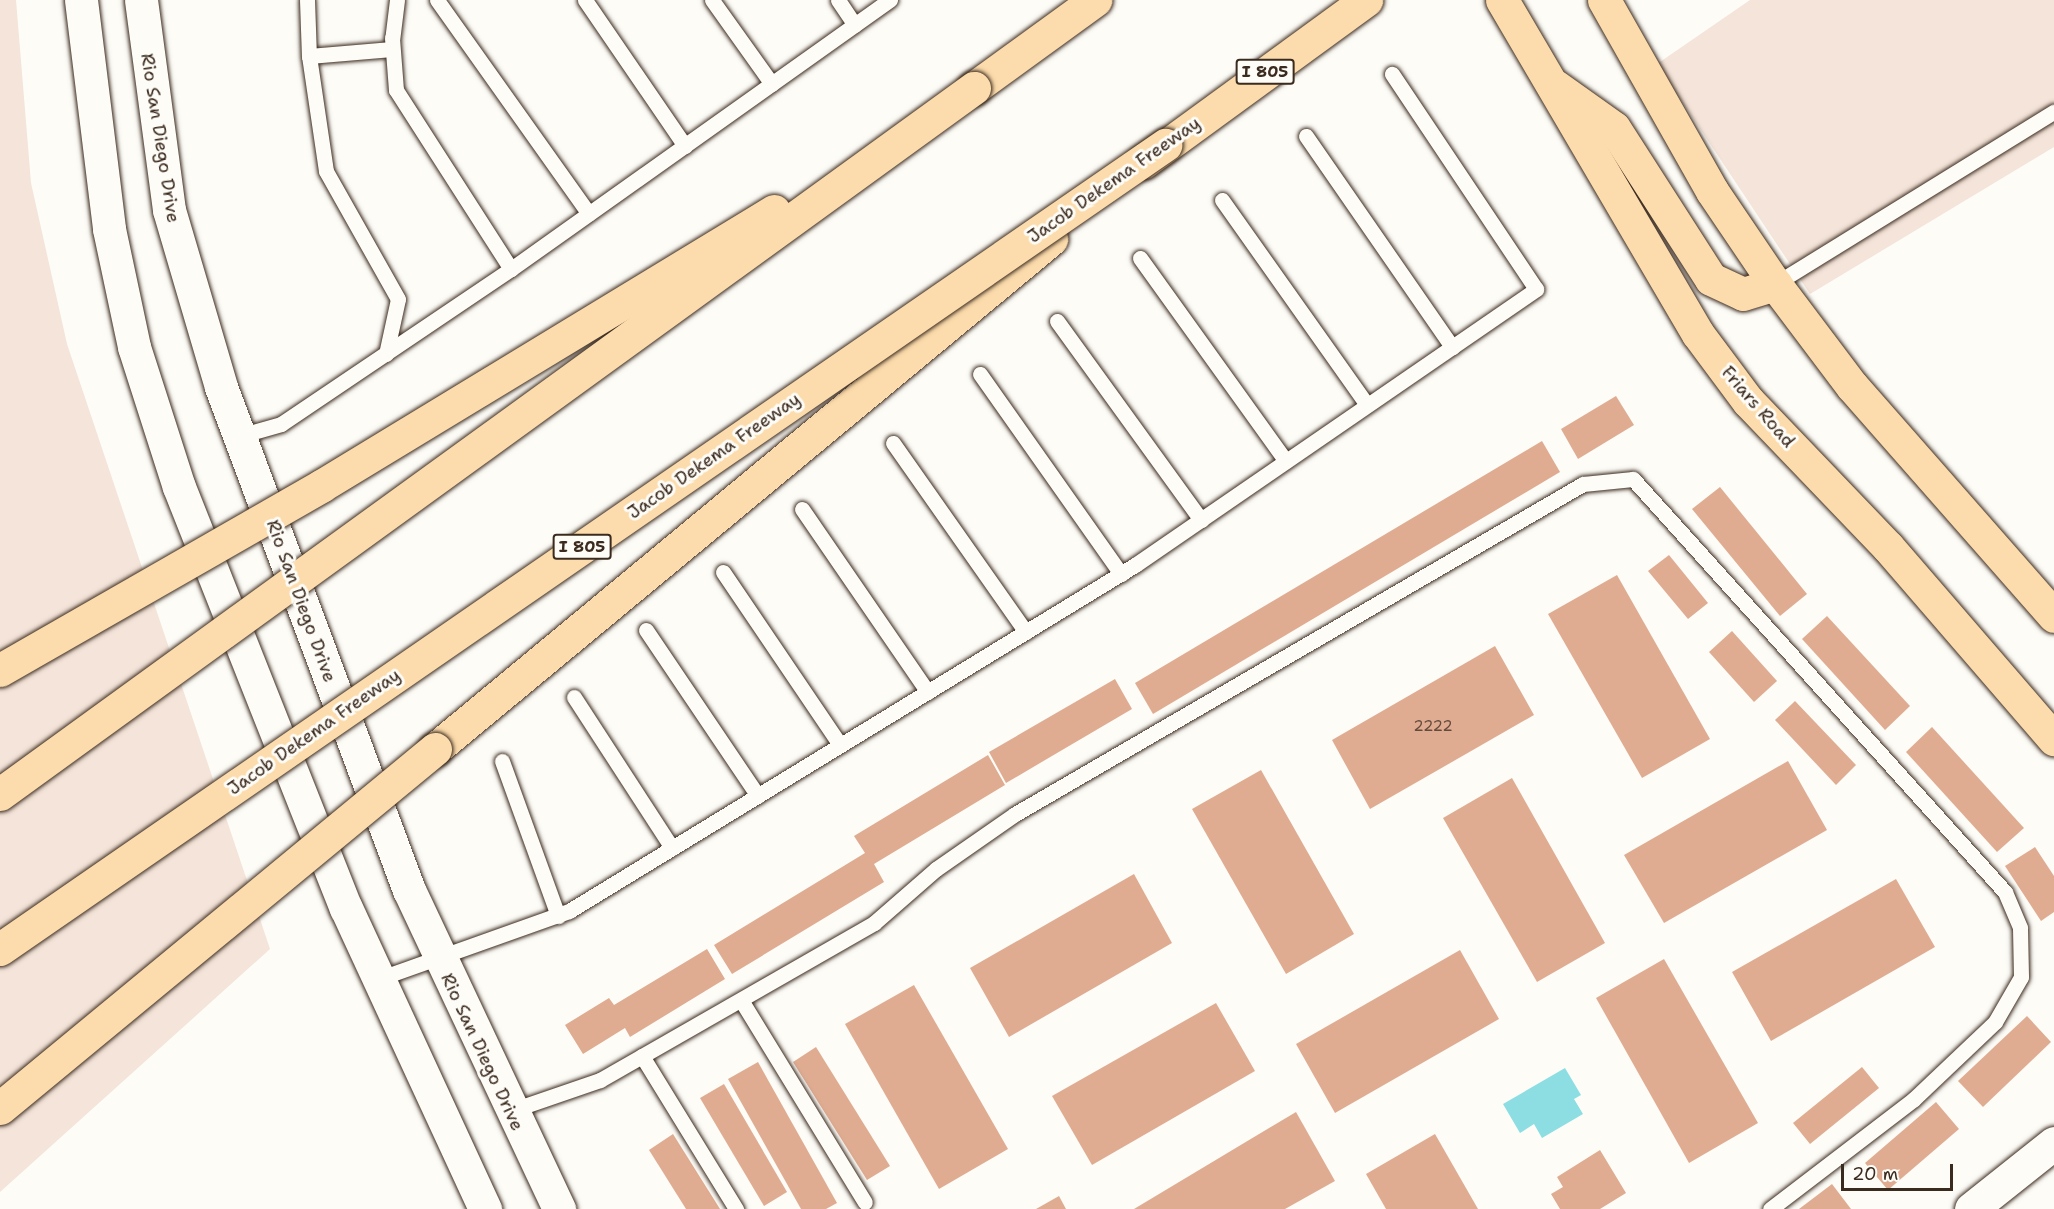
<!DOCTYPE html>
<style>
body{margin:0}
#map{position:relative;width:2054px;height:1209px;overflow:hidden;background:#fdfcf7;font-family:"Shantell Sans",sans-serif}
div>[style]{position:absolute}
.built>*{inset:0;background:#f4e4d9}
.water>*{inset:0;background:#8cdee3}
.building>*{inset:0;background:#dfac92}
.roads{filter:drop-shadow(0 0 2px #3b2a1e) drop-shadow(0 0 2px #3b2a1e)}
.service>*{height:15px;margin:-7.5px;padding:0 7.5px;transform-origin:7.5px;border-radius:7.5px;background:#fdfcf7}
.tertiary>*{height:33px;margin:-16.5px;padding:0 16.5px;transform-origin:16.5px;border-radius:16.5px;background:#fdfcf7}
.secondary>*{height:33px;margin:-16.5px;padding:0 16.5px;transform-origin:16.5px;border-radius:16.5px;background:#fdfcf7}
.trunk>*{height:33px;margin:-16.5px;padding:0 16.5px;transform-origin:16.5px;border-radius:16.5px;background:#fcdcac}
.motorway>*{height:33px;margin:-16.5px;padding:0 16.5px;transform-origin:16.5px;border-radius:16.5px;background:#fcdcac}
.bridges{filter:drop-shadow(0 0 2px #3b2a1e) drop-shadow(0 0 2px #3b2a1e)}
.motorway-bridge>*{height:33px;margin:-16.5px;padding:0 16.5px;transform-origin:16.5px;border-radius:16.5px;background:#fcdcac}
span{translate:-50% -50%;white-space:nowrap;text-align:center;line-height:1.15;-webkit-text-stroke:6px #fdfcf7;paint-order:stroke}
.number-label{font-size:15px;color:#644a3b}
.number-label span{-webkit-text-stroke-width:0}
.shield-label span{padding:2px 4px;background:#fdfcf7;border:2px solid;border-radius:4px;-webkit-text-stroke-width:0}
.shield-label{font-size:16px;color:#3b2a1e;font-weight:700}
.street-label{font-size:18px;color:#3b2a1e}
.scale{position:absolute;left:1841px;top:1164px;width:112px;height:27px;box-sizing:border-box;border:3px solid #3b2a1e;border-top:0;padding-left:8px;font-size:18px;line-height:21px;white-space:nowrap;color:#3b2a1e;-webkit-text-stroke:4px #fdfcf7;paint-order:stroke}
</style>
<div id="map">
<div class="built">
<i style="clip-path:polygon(0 0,16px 0,31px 183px,67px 344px,270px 949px,0 1192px)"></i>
<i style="clip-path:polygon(1750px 0,2054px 0,2054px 147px,1810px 294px,1657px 64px)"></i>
</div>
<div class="water">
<i style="clip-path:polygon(1565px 1068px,1581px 1095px,1574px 1099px,1583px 1114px,1542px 1138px,1534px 1124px,1520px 1133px,1503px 1104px)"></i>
</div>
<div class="building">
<i style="clip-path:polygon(1616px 396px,1634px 425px,1578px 459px,1561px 429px)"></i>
<i style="clip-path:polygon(1542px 441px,1560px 472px,1153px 714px,1135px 683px)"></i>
<i style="clip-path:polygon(1720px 487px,1807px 594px,1780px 616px,1692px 509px)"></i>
<i style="clip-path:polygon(1669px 555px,1708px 603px,1688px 619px,1648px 571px)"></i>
<i style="clip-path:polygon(1617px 575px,1710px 739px,1642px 778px,1548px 614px)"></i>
<i style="clip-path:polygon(1827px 616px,1910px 706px,1885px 730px,1802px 639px)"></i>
<i style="clip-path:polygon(1732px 631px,1777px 681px,1754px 702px,1709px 652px)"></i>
<i style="clip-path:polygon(1495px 646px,1534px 715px,1370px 809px,1332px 740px)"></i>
<i style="clip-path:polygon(1115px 679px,1132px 709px,1006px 783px,989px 752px)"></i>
<i style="clip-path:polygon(1795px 701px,1856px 765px,1836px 785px,1775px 720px)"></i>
<i style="clip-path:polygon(1932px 727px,2024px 828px,1997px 852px,1906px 752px)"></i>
<i style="clip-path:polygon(988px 755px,1005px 785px,874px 864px,884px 882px,732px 974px,714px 945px,865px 853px,854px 836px)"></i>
<i style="clip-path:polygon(1788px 761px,1827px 830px,1664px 923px,1624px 855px)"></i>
<i style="clip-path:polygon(1261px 770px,1354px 934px,1286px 974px,1192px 809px)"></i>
<i style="clip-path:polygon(1512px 778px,1605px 943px,1537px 982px,1443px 818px)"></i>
<i style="clip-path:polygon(2035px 847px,2054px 876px,2054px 912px,2041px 921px,2005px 866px)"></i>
<i style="clip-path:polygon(1134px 874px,1172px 943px,1009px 1037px,970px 968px)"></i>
<i style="clip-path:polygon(1896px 879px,1935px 947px,1771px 1041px,1732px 972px)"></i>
<i style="clip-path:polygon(707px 949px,725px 979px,630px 1037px,625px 1028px,583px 1054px,565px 1025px,609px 998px,614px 1005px)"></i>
<i style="clip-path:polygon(1460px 950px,1499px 1019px,1335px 1113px,1296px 1044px)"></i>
<i style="clip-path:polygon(1664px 959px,1758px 1123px,1689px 1163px,1596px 998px)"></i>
<i style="clip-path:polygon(914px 985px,1008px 1149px,939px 1189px,845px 1024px)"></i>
<i style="clip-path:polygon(1216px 1003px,1255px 1071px,1092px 1165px,1052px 1096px)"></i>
<i style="clip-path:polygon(2027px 1016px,2051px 1042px,1983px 1107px,1958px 1081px)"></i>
<i style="clip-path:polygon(816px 1047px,890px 1166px,867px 1180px,793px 1062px)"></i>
<i style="clip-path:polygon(758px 1062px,837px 1203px,826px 1209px,801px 1209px,728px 1079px)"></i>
<i style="clip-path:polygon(1862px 1067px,1879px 1088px,1810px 1144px,1793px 1123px)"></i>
<i style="clip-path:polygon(724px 1084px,787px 1192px,764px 1206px,700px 1098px)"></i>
<i style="clip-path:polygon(1936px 1102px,1959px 1129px,1888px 1190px,1865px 1163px)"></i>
<i style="clip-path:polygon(1296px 1112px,1335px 1181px,1285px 1209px,1134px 1209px)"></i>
<i style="clip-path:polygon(673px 1134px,720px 1209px,686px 1209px,649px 1150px)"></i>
<i style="clip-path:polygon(1435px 1134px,1478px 1209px,1386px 1209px,1366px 1174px)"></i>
<i style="clip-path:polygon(1600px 1150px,1626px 1193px,1600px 1209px,1560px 1209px,1551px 1194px,1563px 1187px,1557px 1177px)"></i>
<i style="clip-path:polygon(1832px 1184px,1851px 1209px,1799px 1209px)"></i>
<i style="clip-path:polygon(1059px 1196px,1066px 1209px,1036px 1209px)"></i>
</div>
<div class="roads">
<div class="service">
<i style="left:307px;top:0;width:56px;rotate:88deg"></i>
<i style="left:397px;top:0;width:38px;rotate:97deg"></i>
<i style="left:392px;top:38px;width:52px;rotate:85.6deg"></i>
<i style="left:396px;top:90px;width:213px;rotate:57.3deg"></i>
<i style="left:511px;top:269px;width:465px;rotate:-35.4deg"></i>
<i style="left:437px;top:0;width:262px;rotate:54.6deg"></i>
<i style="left:585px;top:0;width:177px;rotate:55.6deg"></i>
<i style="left:712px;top:0;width:103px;rotate:54.5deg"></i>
<i style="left:838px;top:0;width:30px;rotate:56deg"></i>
<i style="left:1306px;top:136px;width:257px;rotate:55.3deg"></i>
<i style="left:1222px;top:200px;width:251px;rotate:54.7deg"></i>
<i style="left:1140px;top:258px;width:250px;rotate:54.3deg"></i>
<i style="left:1775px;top:284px;width:328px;rotate:-31.7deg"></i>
<i style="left:1057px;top:321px;width:246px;rotate:54.1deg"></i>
<i style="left:386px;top:354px;width:56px;rotate:-77.7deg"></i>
<i style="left:398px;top:299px;width:147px;rotate:-119.4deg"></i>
<i style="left:326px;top:171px;width:116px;rotate:-98.4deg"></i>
<i style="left:309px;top:56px;width:83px;rotate:-4.8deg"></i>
<i style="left:980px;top:374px;width:245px;rotate:54.8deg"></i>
<i style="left:239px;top:436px;width:44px;rotate:-15.9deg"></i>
<i style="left:281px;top:424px;width:277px;rotate:-34deg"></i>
<i style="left:893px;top:443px;width:231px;rotate:54.9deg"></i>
<i style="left:802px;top:509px;width:222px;rotate:55.5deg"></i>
<i style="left:723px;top:572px;width:209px;rotate:55.9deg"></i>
<i style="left:646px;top:630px;width:200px;rotate:56deg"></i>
<i style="left:574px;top:697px;width:180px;rotate:57deg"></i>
<i style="left:502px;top:761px;width:165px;rotate:70.1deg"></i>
<i style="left:378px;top:979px;width:203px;rotate:-19.6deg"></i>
<i style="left:569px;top:911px;width:663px;rotate:-31.44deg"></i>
<i style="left:1135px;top:565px;width:487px;rotate:-34.5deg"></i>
<i style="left:1536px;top:289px;width:259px;rotate:-123.8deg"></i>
<i style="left:741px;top:1000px;width:237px;rotate:58.5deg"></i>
<i style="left:642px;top:1056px;width:180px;rotate:58.4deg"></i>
<i style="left:510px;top:1111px;width:95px;rotate:-19deg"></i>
<i style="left:600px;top:1080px;width:316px;rotate:-29.8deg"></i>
<i style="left:874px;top:923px;width:82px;rotate:-41.1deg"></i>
<i style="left:936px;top:869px;width:96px;rotate:-34.8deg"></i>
<i style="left:1015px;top:814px;width:657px;rotate:-30.16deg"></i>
<i style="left:1583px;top:484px;width:50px;rotate:-5.7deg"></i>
<i style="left:1633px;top:479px;width:556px;rotate:47.99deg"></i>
<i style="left:2005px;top:892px;width:39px;rotate:67deg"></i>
<i style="left:2020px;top:928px;width:49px;rotate:88.8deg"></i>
<i style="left:2021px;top:977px;width:52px;rotate:120deg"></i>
<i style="left:1995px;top:1022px;width:112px;rotate:136.5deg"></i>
<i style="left:1914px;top:1099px;width:181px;rotate:142.6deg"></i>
</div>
<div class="tertiary">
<i style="left:1971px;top:1209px;width:106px;rotate:-38.5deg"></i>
</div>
<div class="secondary">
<i style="left:81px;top:0;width:231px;rotate:83deg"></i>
<i style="left:109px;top:229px;width:121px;rotate:78deg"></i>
<i style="left:134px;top:347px;width:147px;rotate:72.2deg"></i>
<i style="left:179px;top:487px;width:453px;rotate:68.4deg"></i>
<i style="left:346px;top:908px;width:332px;rotate:65.2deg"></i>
<i style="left:141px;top:0;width:212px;rotate:82.4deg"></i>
<i style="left:169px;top:210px;width:184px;rotate:73.6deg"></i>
<i style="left:221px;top:387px;width:537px;rotate:69.51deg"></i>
<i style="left:409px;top:890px;width:353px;rotate:64.8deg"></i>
</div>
<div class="trunk">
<i style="left:1502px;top:0;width:387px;rotate:59.6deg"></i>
<i style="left:1698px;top:334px;width:84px;rotate:53.3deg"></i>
<i style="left:1748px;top:401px;width:202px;rotate:46.2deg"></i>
<i style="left:1888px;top:547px;width:254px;rotate:49.2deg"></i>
<i style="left:1604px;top:0;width:219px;rotate:60.5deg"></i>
<i style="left:1712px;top:191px;width:112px;rotate:55.9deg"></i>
<i style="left:1775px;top:284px;width:128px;rotate:53deg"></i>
<i style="left:1852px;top:386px;width:306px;rotate:48.7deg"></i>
<i style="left:1555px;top:86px;width:72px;rotate:35.4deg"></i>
<i style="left:1614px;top:128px;width:179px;rotate:57.3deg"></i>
<i style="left:1711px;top:279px;width:35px;rotate:25deg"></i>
<i style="left:1743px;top:294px;width:34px;rotate:-17deg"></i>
</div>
<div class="motorway">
<i style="left:974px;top:88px;width:150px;rotate:-36deg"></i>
<i style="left:1144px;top:162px;width:275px;rotate:-36.1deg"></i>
<i style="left:435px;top:749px;width:800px;rotate:-39.62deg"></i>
</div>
</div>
<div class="bridges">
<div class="motorway-bridge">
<i style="left:0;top:670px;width:370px;rotate:-29.8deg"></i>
<i style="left:321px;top:486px;width:530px;rotate:-31.26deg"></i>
<i style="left:0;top:794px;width:1203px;rotate:-35.94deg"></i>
<i style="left:0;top:949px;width:1416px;rotate:-34.61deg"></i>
<i style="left:0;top:1108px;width:564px;rotate:-39.53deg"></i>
</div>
</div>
<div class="number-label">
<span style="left:1433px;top:727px">2222</span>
</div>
<div class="shield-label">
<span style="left:1265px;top:72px">I 805</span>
<span style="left:582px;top:547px">I 805</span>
</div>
<div class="street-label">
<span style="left:160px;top:138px;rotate:81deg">Rio San Diego Drive</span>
<span style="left:1114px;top:180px;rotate:-35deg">Jacob Dekema Freeway</span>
<span style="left:1758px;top:407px;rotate:49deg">Friars Road</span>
<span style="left:714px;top:456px;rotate:-35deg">Jacob Dekema Freeway</span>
<span style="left:301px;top:601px;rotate:70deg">Rio San Diego Drive</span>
<span style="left:314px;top:732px;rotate:-35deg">Jacob Dekema Freeway</span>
<span style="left:482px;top:1052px;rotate:65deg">Rio San Diego Drive</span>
</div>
<div class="scale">20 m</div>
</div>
